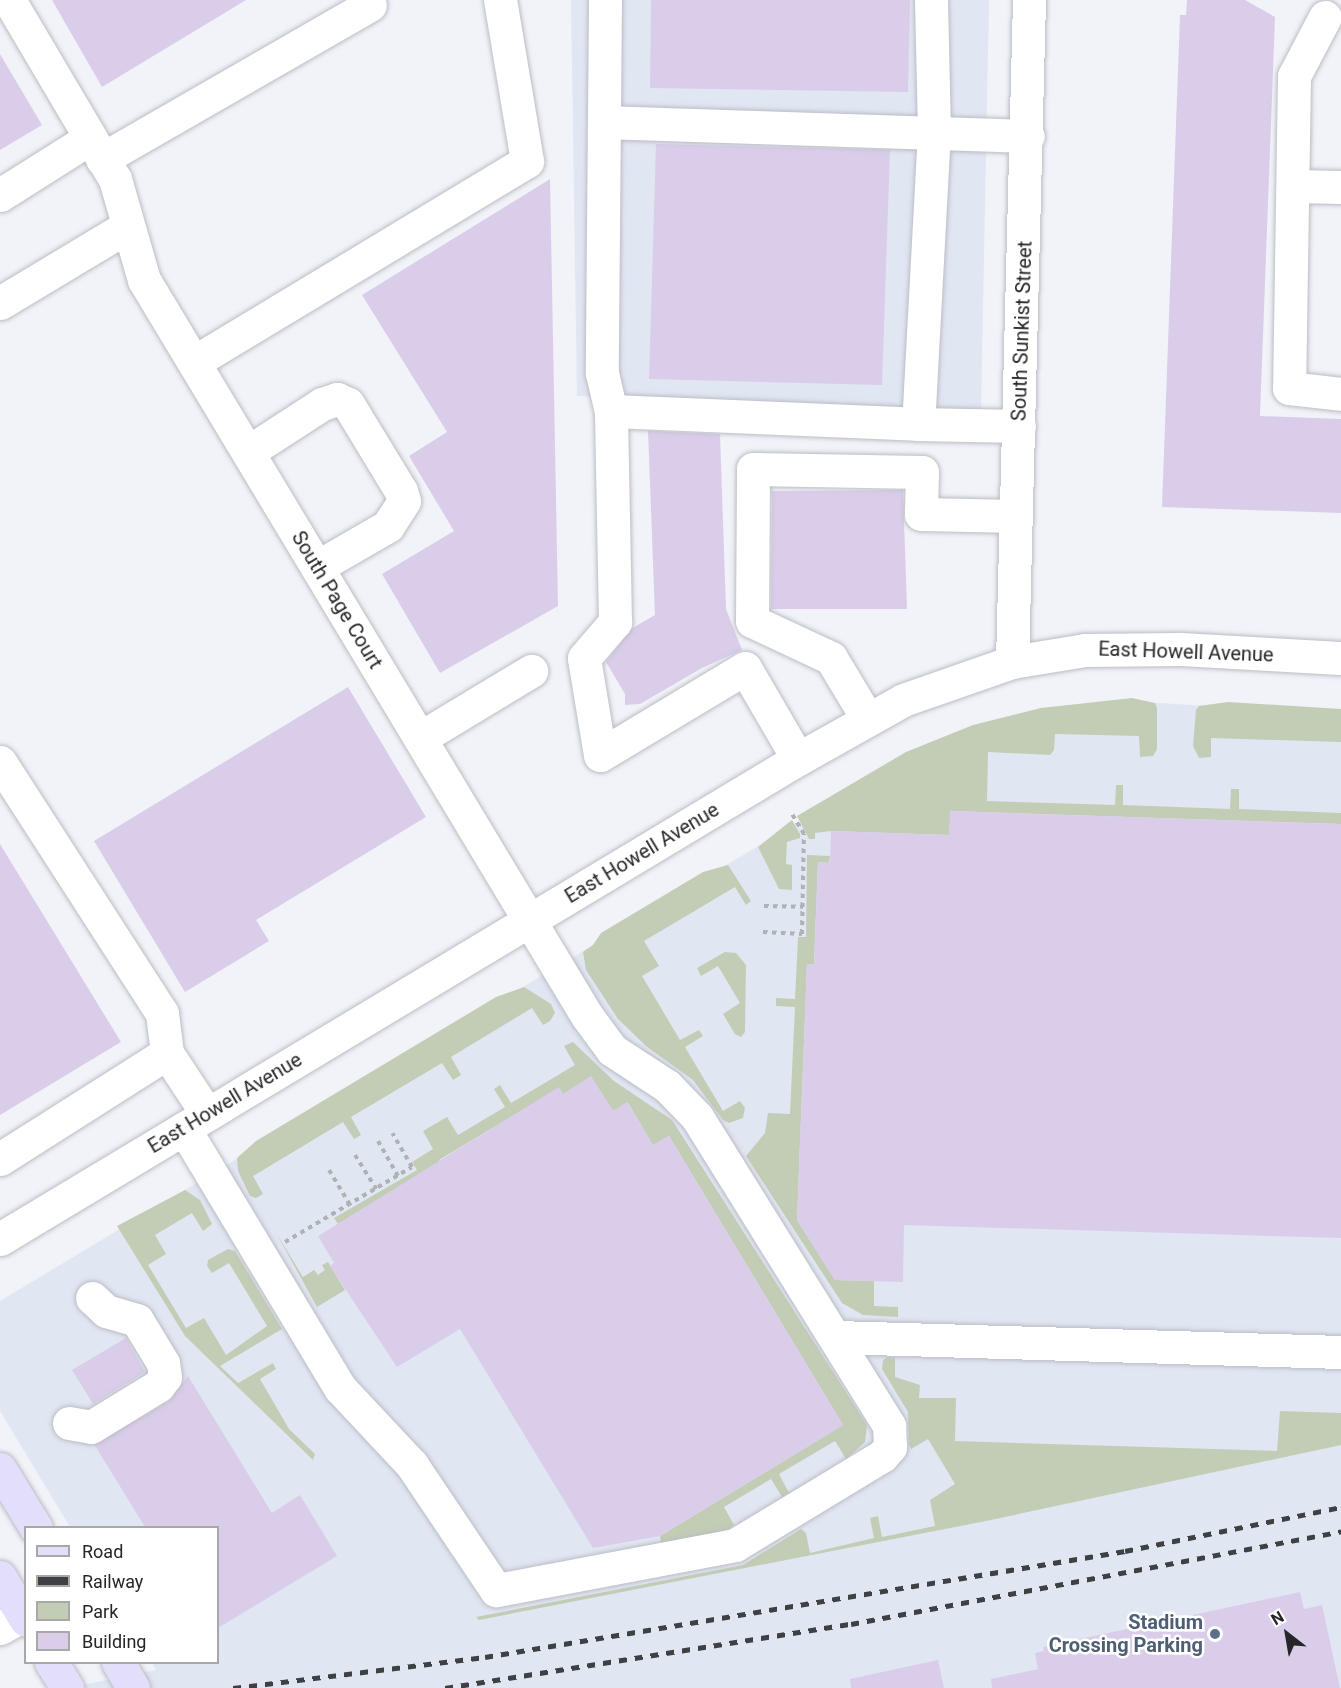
<!DOCTYPE html>
<style>
body{margin:0}
#map{position:relative;width:1341px;height:1688px;overflow:hidden;background:#f1f3f9;font-family:Roboto,sans-serif}
div>[style]{position:absolute}
.built>*{inset:0;background:#e1e6f3}
.green>*{inset:0;background:#c3cdb5}
.building>*{inset:0;background:#dacdea}
.path>*{height:4px;margin-top:-2px;transform-origin:0;background:repeating-linear-gradient(90deg,#afb1b5 0 4.5px,transparent 0 9px)}
.roads{filter:drop-shadow(0 0 2px #bbbdc4) drop-shadow(0 0 2px #bbbdc4)}
.minor>*{height:33px;margin:-16.5px;padding:0 16.5px;transform-origin:16.5px;border-radius:16.5px;background:#fff}
.major>*{height:33px;margin:-16.5px;padding:0 16.5px;transform-origin:16.5px;border-radius:16.5px;background:#e3defa}
.rail>*{height:4.5px;margin-top:-2.25px;transform-origin:0;background:repeating-linear-gradient(90deg,#3f4043 0 8px,transparent 0 16px)}
.dots>*{width:16px;height:16px;translate:-50% -50%;box-sizing:border-box;border:3px solid #fff;border-radius:50%}
span{translate:-50% -50%;white-space:nowrap;text-align:center;line-height:1.15;-webkit-text-stroke:5px #fff;paint-order:stroke}
.street-label{font-size:20px;color:#252628}
.service-label{font-size:20px;color:#4e5e75;font-weight:700}
.right{translate:-100% -50%;text-align:right}
.legend{position:absolute;left:24px;top:1526px;width:195px;height:138px;box-sizing:border-box;background:#fff;border:2px solid #a8a8a9;margin:0;padding:8px 10px;list-style:none;font-size:18px;color:#252628}
.legend li{display:flex;align-items:center;gap:12px;height:30px}
.legend b{width:30px;border:2px solid #a8a8a9}
.north{position:absolute;left:1257px;top:1604px;width:60px;height:60px;-webkit-text-stroke:4px #fff;paint-order:stroke;rotate:329deg;font-size:16px;font-weight:700;line-height:24px;text-align:center;color:#252628}
.north::after{content:'';display:block;margin:auto;width:21px;height:27px;background:#252628;clip-path:polygon(50% 0,100% 100%,50% 72%,0 100%)}
</style>
<div id="map">
<div class="built">
<i style="clip-path:polygon(571px 0,989px 0,981px 410px,577px 396px)"></i>
<i style="clip-path:polygon(1142px 702px,1341px 714px,1341px 1688px,67px 1688px,156px 1670px,152px 1663px,218px 1662px,218px 1528px,70px 1527px,0 1411px,0 1301px,878px 774px)"></i>
</div>
<div class="green">
<i style="clip-path:polygon(1132px 698px,1155px 703px,1157px 708px,1157px 749px,1153px 756px,1140px 757px,1139px 736px,1055px 734px,1054px 750px,1050px 755px,988px 752px,987px 801px,1115px 805px,1116px 785px,1123px 785px,1123px 805px,1230px 809px,1231px 789px,1239px 789px,1239px 809px,1341px 813px,1341px 824px,951px 811px,949px 835px,831px 831px,815px 833px,815px 839px,809px 839px,797px 816px,906px 752px,973px 725px,1041px 708px)"></i>
<i style="clip-path:polygon(1228px 702px,1341px 709px,1341px 742px,1211px 738px,1211px 757px,1199px 758px,1193px 746px,1196px 710px,1199px 706px)"></i>
<i style="clip-path:polygon(792px 820px,800px 834px,800px 838px,787px 842px,786px 864px,792px 865px,792px 890px,779px 889px,758px 847px)"></i>
<i style="clip-path:polygon(807px 855px,830px 856px,829px 863px,818px 862px,814px 964px,807px 964px,797px 1220px,835px 1280px,874px 1281px,874px 1306px,898px 1307px,898px 1317px,863px 1315px,842px 1303px,746px 1156px,765px 1133px,768px 1113px,790px 1114px,795px 1007px,776px 1006px,776px 998px,795px 999px,798px 937px,806px 937px)"></i>
<i style="clip-path:polygon(728px 865px,751px 901px,746px 905px,735px 887px,644px 941px,659px 966px,642px 976px,680px 1040px,699px 1030px,703px 1036px,685px 1047px,723px 1111px,740px 1101px,745px 1108px,743px 1118px,729px 1123px,723px 1120px,693px 1080px,646px 1046px,618px 1019px,586px 970px,583px 952px,593px 945px,601px 933px,703px 872px)"></i>
<i style="clip-path:polygon(725px 952px,736px 953px,746px 965px,745px 1032px,741px 1037px,735px 1034px,723px 1014px,740px 1003px,718px 966px,701px 976px,697px 968px)"></i>
<i style="clip-path:polygon(524px 987px,551px 1004px,555px 1013px,550px 1021px,543px 1025px,532px 1008px,451px 1057px,461px 1075px,453px 1080px,442px 1063px,351px 1117px,361px 1135px,354px 1139px,343px 1122px,253px 1176px,263px 1194px,256px 1198px,250px 1196px,238px 1171px,237px 1158px,256px 1141px,496px 997px)"></i>
<i style="clip-path:polygon(573px 1042px,614px 1081px,672px 1120px,867px 1425px,865px 1442px,846px 1459px,835px 1441px,779px 1474px,789px 1493px,782px 1497px,771px 1479px,724px 1507px,734px 1525px,727px 1530px,661px 1543px,660px 1536px,843px 1425px,669px 1136px,653px 1145px,628px 1103px,613px 1111px,591px 1077px,563px 1094px,559px 1088px,439px 1160px,442px 1167px,338px 1224px,334px 1218px,417px 1170px,412px 1162px,433px 1149px,423px 1131px,447px 1117px,458px 1135px,505px 1107px,494px 1089px,500px 1085px,511px 1103px,575px 1065px,564px 1046px)"></i>
<i style="clip-path:polygon(185px 1190px,200px 1200px,212px 1224px,203px 1231px,192px 1213px,155px 1235px,166px 1254px,148px 1265px,186px 1328px,204px 1318px,226px 1355px,267px 1326px,229px 1263px,212px 1273px,207px 1266px,208px 1260px,228px 1249px,235px 1251px,282px 1329px,220px 1366px,238px 1383px,273px 1363px,276px 1369px,260px 1379px,289px 1429px,315px 1454px,313px 1460px,185px 1336px,117px 1226px)"></i>
<i style="clip-path:polygon(275px 1231px,303px 1277px,314px 1270px,318px 1275px,325px 1270px,322px 1265px,328px 1262px,345px 1290px,317px 1307px)"></i>
<i style="clip-path:polygon(888px 1357px,895px 1358px,895px 1377px,920px 1385px,919px 1398px,956px 1398px,955px 1441px,1277px 1451px,1280px 1411px,1341px 1413px,1341px 1445px,986px 1521px,479px 1620px,476px 1617px,743px 1565px,801px 1529px,806px 1533px,810px 1553px,874px 1538px,870px 1518px,878px 1516px,882px 1537px,935px 1526px,930px 1500px,955px 1484px,928px 1439px,911px 1449px,909px 1445px,908px 1412px,882px 1369px,883px 1360px)"></i>
</div>
<div class="building">
<i style="clip-path:polygon(52px 0,246px 0,102px 87px)"></i>
<i style="clip-path:polygon(651px 0,910px 0,908px 92px,650px 88px)"></i>
<i style="clip-path:polygon(1187px 0,1245px 0,1275px 17px,1260px 416px,1341px 419px,1341px 513px,1162px 507px,1180px 15px,1186px 15px)"></i>
<i style="clip-path:polygon(0 54px,42px 125px,0 150px)"></i>
<i style="clip-path:polygon(656px 144px,890px 150px,882px 385px,649px 379px)"></i>
<i style="clip-path:polygon(550px 179px,558px 606px,440px 673px,382px 574px,454px 531px,409px 456px,447px 432px,362px 295px)"></i>
<i style="clip-path:polygon(648px 431px,720px 434px,726px 609px,742px 650px,702px 668px,640px 704px,625px 705px,625px 694px,606px 662px,631px 629px,655px 615px)"></i>
<i style="clip-path:polygon(903px 490px,907px 609px,771px 609px,772px 491px)"></i>
<i style="clip-path:polygon(348px 687px,426px 817px,256px 920px,269px 941px,185px 992px,94px 841px)"></i>
<i style="clip-path:polygon(950px 811px,1341px 824px,1341px 1238px,904px 1225px,903px 1282px,835px 1280px,797px 1220px,807px 964px,814px 964px,818px 862px,830px 863px,831px 831px,949px 835px)"></i>
<i style="clip-path:polygon(0 844px,121px 1042px,0 1115px)"></i>
<i style="clip-path:polygon(591px 1076px,613px 1111px,627px 1102px,653px 1145px,669px 1136px,843px 1425px,660px 1536px,593px 1548px,460px 1329px,397px 1367px,330px 1266px,334px 1263px,318px 1236px,559px 1087px,563px 1094px)"></i>
<i style="clip-path:polygon(126px 1338px,145px 1372px,93px 1404px,72px 1370px)"></i>
<i style="clip-path:polygon(188px 1376px,272px 1513px,300px 1495px,337px 1556px,218px 1628px,218px 1527px,145px 1527px,94px 1444px,168px 1402px)"></i>
<i style="clip-path:polygon(1300px 1592px,1304px 1609px,1322px 1605px,1340px 1688px,992px 1688px,991px 1679px,1038px 1669px,1035px 1653px,1044px 1651px,1043px 1647px)"></i>
<i style="clip-path:polygon(938px 1660px,944px 1688px,851px 1688px,850px 1679px)"></i>
</div>
<div class="path">
<i style="left:764px;top:906px;width:39px;rotate:1deg"></i>
<i style="left:763px;top:932px;width:39px;rotate:3deg"></i>
<i style="left:802px;top:934px;width:100px;rotate:-88.9deg"></i>
<i style="left:804px;top:834px;width:23px;rotate:-121deg"></i>
<i style="left:378px;top:1141px;width:40px;rotate:60.3deg"></i>
<i style="left:355px;top:1155px;width:40px;rotate:58deg"></i>
<i style="left:329px;top:1170px;width:41px;rotate:59deg"></i>
<i style="left:285px;top:1242px;width:147px;rotate:-30.6deg"></i>
<i style="left:412px;top:1167px;width:39px;rotate:-120deg"></i>
</div>
<div class="roads">
<div class="minor">
<i style="left:9px;top:0;width:208px;rotate:59.4deg"></i>
<i style="left:115px;top:179px;width:105px;rotate:74deg"></i>
<i style="left:144px;top:280px;width:859px;rotate:58.96deg"></i>
<i style="left:587px;top:1016px;width:42px;rotate:53.7deg"></i>
<i style="left:612px;top:1050px;width:66px;rotate:33.2deg"></i>
<i style="left:667px;top:1086px;width:43px;rotate:45.9deg"></i>
<i style="left:697px;top:1117px;width:364px;rotate:58.1deg"></i>
<i style="left:889px;top:1426px;width:21px;rotate:87deg"></i>
<i style="left:890px;top:1447px;width:12px;rotate:132deg"></i>
<i style="left:882px;top:1456px;width:172px;rotate:148.8deg"></i>
<i style="left:735px;top:1545px;width:243px;rotate:169.3deg"></i>
<i style="left:496px;top:1590px;width:151px;rotate:-123.9deg"></i>
<i style="left:412px;top:1465px;width:105px;rotate:-133.1deg"></i>
<i style="left:340px;top:1388px;width:303px;rotate:-121deg"></i>
<i style="left:605px;top:0;width:373px;rotate:90.5deg"></i>
<i style="left:602px;top:373px;width:39px;rotate:77deg"></i>
<i style="left:931px;top:0;width:131px;rotate:88.7deg"></i>
<i style="left:934px;top:131px;width:293px;rotate:93.1deg"></i>
<i style="left:918px;top:424px;width:101px;rotate:1.1deg"></i>
<i style="left:1325px;top:17px;width:67px;rotate:117.7deg"></i>
<i style="left:1294px;top:76px;width:312px;rotate:90.9deg"></i>
<i style="left:1289px;top:388px;width:52px;rotate:6.6deg"></i>
<i style="left:604px;top:122px;width:424px;rotate:1.9deg"></i>
<i style="left:102px;top:159px;width:309px;rotate:-29.9deg"></i>
<i style="left:1293px;top:186px;width:48px;rotate:1.2deg"></i>
<i style="left:0;top:195px;width:107px;rotate:-32.3deg"></i>
<i style="left:0;top:303px;width:149px;rotate:-31deg"></i>
<i style="left:194px;top:362px;width:389px;rotate:-31.1deg"></i>
<i style="left:527px;top:161px;width:163px;rotate:-99.5deg"></i>
<i style="left:248px;top:452px;width:88px;rotate:-33deg"></i>
<i style="left:322px;top:404px;width:16px;rotate:-18deg"></i>
<i style="left:337px;top:399px;width:12px;rotate:24deg"></i>
<i style="left:348px;top:404px;width:102px;rotate:58.7deg"></i>
<i style="left:401px;top:491px;width:10px;rotate:73deg"></i>
<i style="left:404px;top:501px;width:30px;rotate:123deg"></i>
<i style="left:388px;top:526px;width:82px;rotate:150deg"></i>
<i style="left:1012px;top:662px;width:662px;rotate:-88.53deg"></i>
<i style="left:867px;top:718px;width:70px;rotate:-121deg"></i>
<i style="left:831px;top:658px;width:87px;rotate:-154.9deg"></i>
<i style="left:752px;top:621px;width:152px;rotate:-89.6deg"></i>
<i style="left:753px;top:469px;width:169px;rotate:1deg"></i>
<i style="left:922px;top:472px;width:42px;rotate:91.4deg"></i>
<i style="left:921px;top:514px;width:95px;rotate:1.2deg"></i>
<i style="left:420px;top:738px;width:130px;rotate:-31.1deg"></i>
<i style="left:798px;top:759px;width:105px;rotate:-120.2deg"></i>
<i style="left:745px;top:668px;width:169px;rotate:149deg"></i>
<i style="left:600px;top:755px;width:98px;rotate:-99.4deg"></i>
<i style="left:584px;top:658px;width:48px;rotate:-49.3deg"></i>
<i style="left:615px;top:622px;width:211px;rotate:-91.1deg"></i>
<i style="left:611px;top:411px;width:307px;rotate:2.4deg"></i>
<i style="left:0;top:762px;width:299px;rotate:57.2deg"></i>
<i style="left:162px;top:1013px;width:40px;rotate:82.9deg"></i>
<i style="left:0;top:1159px;width:198px;rotate:-32.4deg"></i>
<i style="left:167px;top:1053px;width:73px;rotate:56.7deg"></i>
<i style="left:0;top:1239px;width:931px;rotate:-31.03deg"></i>
<i style="left:798px;top:759px;width:120px;rotate:-29.3deg"></i>
<i style="left:903px;top:700px;width:115px;rotate:-19.2deg"></i>
<i style="left:1012px;top:662px;width:74px;rotate:-9.3deg"></i>
<i style="left:1085px;top:650px;width:95px;rotate:-0.6deg"></i>
<i style="left:1180px;top:649px;width:161px;rotate:3.2deg"></i>
<i style="left:836px;top:1337px;width:505px;rotate:1.7deg"></i>
<i style="left:69px;top:1423px;width:22px;rotate:10deg"></i>
<i style="left:91px;top:1427px;width:79px;rotate:-31.5deg"></i>
<i style="left:158px;top:1386px;width:11px;rotate:-52deg"></i>
<i style="left:165px;top:1377px;width:14px;rotate:-98deg"></i>
<i style="left:163px;top:1363px;width:50px;rotate:-121.2deg"></i>
<i style="left:137px;top:1320px;width:32px;rotate:-164deg"></i>
<i style="left:106px;top:1311px;width:19px;rotate:-137deg"></i>
<i style="left:0;top:1628px;width:26px;rotate:-29deg"></i>
</div>
<div class="major">
<i style="left:0;top:1469px;width:69px;rotate:58.6deg"></i>
<i style="left:0;top:1577px;width:50px;rotate:58.8deg"></i>
<i style="left:51px;top:1662px;width:31px;rotate:58deg"></i>
<i style="left:118px;top:1662px;width:30px;rotate:60deg"></i>
</div>
</div>
<div class="rail">
<i style="left:233px;top:1688px;width:254px;rotate:-7deg"></i>
<i style="left:485px;top:1657px;width:649px;rotate:-9.4deg"></i>
<i style="left:1125px;top:1551px;width:220px;rotate:-11.5deg"></i>
<i style="left:445px;top:1688px;width:411px;rotate:-9deg"></i>
<i style="left:851px;top:1624px;width:499px;rotate:-10.7deg"></i>
</div>
<div class="dots">
<i style="left:1215px;top:1634px;background:#5c6f8a"></i>
</div>
<div class="street-label">
<span style="left:1022px;top:331px;rotate:-88deg">South Sunkist Street</span>
<span style="left:337px;top:600px;rotate:59deg">South Page Court</span>
<span style="left:1186px;top:652px;rotate:2deg">East Howell Avenue</span>
<span style="left:642px;top:853px;rotate:-31deg">East Howell Avenue</span>
<span style="left:225px;top:1103px;rotate:-31deg">East Howell Avenue</span>
</div>
<div class="service-label">
<span class="right" style="left:1203px;top:1634px">Stadium<br>Crossing Parking</span>
</div>
<ul class="legend">
<li><b style="height:8px;background:#e3defa"></b>Road</li>
<li><b style="height:8px;background:#3f4043"></b>Railway</li>
<li><b style="height:16px;background:#c3cdb5"></b>Park</li>
<li><b style="height:16px;background:#dacdea"></b>Building</li>
</ul>
<div class="north">N</div>
</div>
